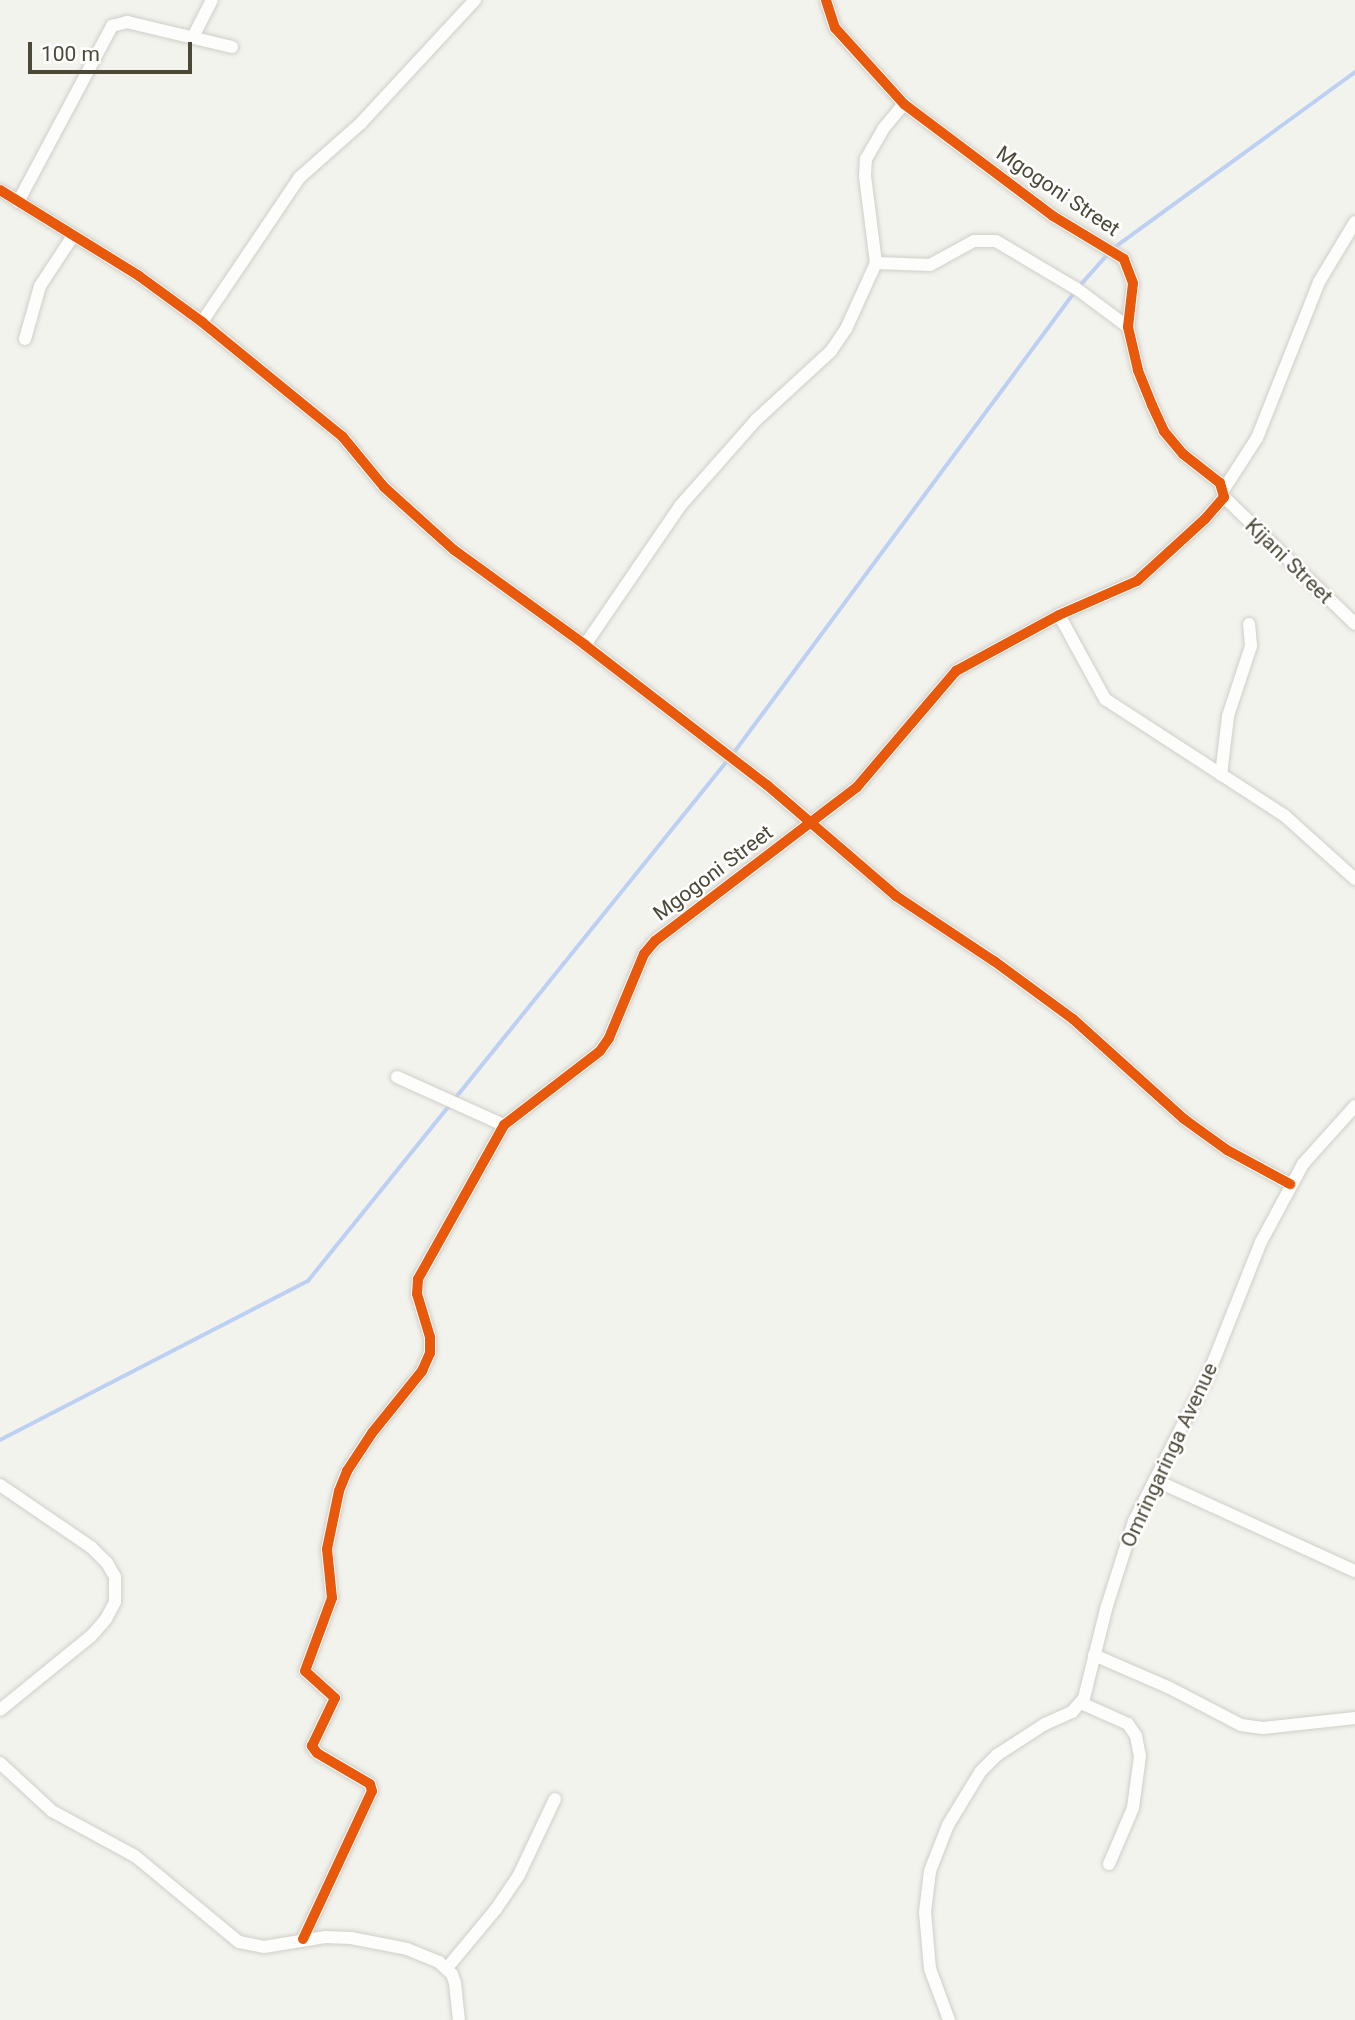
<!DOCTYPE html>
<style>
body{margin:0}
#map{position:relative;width:1355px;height:2020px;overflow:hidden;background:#f3f3ee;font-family:Roboto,sans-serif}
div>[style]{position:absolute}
.stream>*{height:3.5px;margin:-1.75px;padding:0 1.75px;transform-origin:1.75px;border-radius:1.75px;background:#bcd0f4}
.roads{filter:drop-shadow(0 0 2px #d0cec8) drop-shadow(0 0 2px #d0cec8)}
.minor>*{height:12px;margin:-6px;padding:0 6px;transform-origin:6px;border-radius:6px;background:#fdfdfc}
.cycleway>*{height:10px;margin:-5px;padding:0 5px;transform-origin:5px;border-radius:5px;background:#e8590c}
span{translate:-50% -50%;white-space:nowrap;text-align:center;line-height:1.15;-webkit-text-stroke:5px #fff;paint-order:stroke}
.street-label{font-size:21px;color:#4c4837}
.scale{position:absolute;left:28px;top:42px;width:164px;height:32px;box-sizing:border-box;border:4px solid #4c4837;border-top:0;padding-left:9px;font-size:21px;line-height:24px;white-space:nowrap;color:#4c4837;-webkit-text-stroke:5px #fff;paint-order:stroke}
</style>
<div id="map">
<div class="stream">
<i style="left:1114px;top:248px;width:298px;rotate:-36.1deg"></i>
<i style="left:733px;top:754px;width:578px;rotate:-53.51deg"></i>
<i style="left:1077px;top:289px;width:47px;rotate:-48.5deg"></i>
<i style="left:0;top:1440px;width:347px;rotate:-27.3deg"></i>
<i style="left:308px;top:1281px;width:669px;rotate:-51.13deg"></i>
</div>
<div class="roads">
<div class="minor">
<i style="left:194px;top:35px;width:39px;rotate:-63deg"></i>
<i style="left:0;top:190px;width:163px;rotate:31.7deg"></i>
<i style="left:139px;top:276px;width:78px;rotate:36.1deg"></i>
<i style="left:202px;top:322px;width:181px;rotate:39.2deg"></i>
<i style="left:342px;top:436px;width:66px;rotate:50.5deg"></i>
<i style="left:384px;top:487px;width:94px;rotate:42deg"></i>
<i style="left:454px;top:550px;width:162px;rotate:35.9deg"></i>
<i style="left:585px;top:645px;width:230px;rotate:37.6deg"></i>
<i style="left:767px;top:785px;width:170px;rotate:40.7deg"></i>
<i style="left:896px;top:896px;width:118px;rotate:33.6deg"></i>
<i style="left:994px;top:961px;width:98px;rotate:36.3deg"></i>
<i style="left:1073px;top:1019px;width:149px;rotate:42deg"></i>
<i style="left:1184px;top:1119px;width:53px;rotate:35.8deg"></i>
<i style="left:1227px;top:1150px;width:72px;rotate:28.4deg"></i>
<i style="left:18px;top:202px;width:200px;rotate:-61.9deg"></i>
<i style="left:112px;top:26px;width:16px;rotate:-15deg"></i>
<i style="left:127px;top:22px;width:108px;rotate:13.4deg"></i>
<i style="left:876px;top:263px;width:54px;rotate:2.1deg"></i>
<i style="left:930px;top:265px;width:50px;rotate:-28.6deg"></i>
<i style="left:974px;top:241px;width:22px"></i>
<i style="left:996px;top:241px;width:94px;rotate:30.7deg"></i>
<i style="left:1077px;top:289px;width:64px;rotate:36.7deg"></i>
<i style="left:202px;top:322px;width:174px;rotate:-56deg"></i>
<i style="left:299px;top:178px;width:83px;rotate:-41.6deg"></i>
<i style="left:361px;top:123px;width:168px;rotate:-47.2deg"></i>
<i style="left:25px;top:339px;width:55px;rotate:-74.2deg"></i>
<i style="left:40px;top:286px;width:60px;rotate:-56.6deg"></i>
<i style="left:1224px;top:489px;width:61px;rotate:-57.1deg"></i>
<i style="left:1257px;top:438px;width:168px;rotate:-68.3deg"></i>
<i style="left:1319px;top:282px;width:70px;rotate:-59deg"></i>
<i style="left:1224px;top:497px;width:182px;rotate:44.1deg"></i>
<i style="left:1059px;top:615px;width:96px;rotate:61.3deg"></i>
<i style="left:1105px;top:699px;width:215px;rotate:33deg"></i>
<i style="left:1285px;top:816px;width:94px;rotate:42deg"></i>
<i style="left:585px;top:645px;width:168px;rotate:-55.6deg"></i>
<i style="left:680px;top:506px;width:115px;rotate:-48.5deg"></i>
<i style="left:756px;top:420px;width:102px;rotate:-42.6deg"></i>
<i style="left:831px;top:351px;width:27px;rotate:-56deg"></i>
<i style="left:846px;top:329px;width:72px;rotate:-65.6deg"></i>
<i style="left:876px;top:263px;width:88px;rotate:-97.2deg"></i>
<i style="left:865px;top:176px;width:17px;rotate:-87deg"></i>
<i style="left:866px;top:159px;width:34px;rotate:-60deg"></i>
<i style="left:883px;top:129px;width:33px;rotate:-50deg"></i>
<i style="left:1221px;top:775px;width:59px;rotate:-83.2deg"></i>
<i style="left:1228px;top:716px;width:74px;rotate:-71.8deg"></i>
<i style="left:1251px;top:646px;width:22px;rotate:-95deg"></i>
<i style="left:397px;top:1077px;width:117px;rotate:24.2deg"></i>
<i style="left:1155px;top:1480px;width:220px;rotate:24.5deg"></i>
<i style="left:0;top:1485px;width:110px;rotate:34.3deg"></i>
<i style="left:91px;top:1547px;width:23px;rotate:45deg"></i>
<i style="left:107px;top:1563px;width:16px;rotate:60deg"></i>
<i style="left:115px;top:1577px;width:25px;rotate:90deg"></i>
<i style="left:115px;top:1602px;width:19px;rotate:118deg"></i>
<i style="left:106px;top:1619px;width:23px;rotate:131deg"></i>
<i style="left:91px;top:1636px;width:117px;rotate:140.9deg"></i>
<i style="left:1094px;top:1655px;width:81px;rotate:23.4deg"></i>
<i style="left:1168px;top:1687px;width:82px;rotate:27.5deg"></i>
<i style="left:1241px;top:1725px;width:22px;rotate:8deg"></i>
<i style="left:1263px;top:1728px;width:93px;rotate:-6.2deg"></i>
<i style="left:1081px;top:1703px;width:51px;rotate:24.1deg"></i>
<i style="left:1128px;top:1724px;width:14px;rotate:56deg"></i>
<i style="left:1136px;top:1736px;width:20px;rotate:79deg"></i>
<i style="left:1140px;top:1756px;width:52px;rotate:97.7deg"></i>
<i style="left:1133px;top:1808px;width:61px;rotate:113.2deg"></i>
<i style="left:0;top:1763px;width:71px;rotate:42.7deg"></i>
<i style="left:52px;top:1811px;width:94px;rotate:28.5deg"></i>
<i style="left:135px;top:1856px;width:135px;rotate:39.6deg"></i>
<i style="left:239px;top:1942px;width:25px;rotate:11deg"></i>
<i style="left:264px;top:1947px;width:62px;rotate:-9.3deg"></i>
<i style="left:325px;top:1937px;width:26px;rotate:2deg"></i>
<i style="left:351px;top:1938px;width:57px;rotate:11.1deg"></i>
<i style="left:407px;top:1949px;width:35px;rotate:22deg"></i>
<i style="left:439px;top:1962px;width:18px;rotate:43deg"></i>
<i style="left:452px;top:1974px;width:9px;rotate:72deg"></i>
<i style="left:455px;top:1983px;width:37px;rotate:84deg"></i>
<i style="left:303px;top:1939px;width:163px;rotate:-65deg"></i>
<i style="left:372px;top:1791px;width:7px;rotate:-106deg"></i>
<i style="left:370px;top:1784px;width:61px;rotate:-149.7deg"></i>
<i style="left:317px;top:1753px;width:9px;rotate:-126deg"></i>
<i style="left:312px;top:1746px;width:53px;rotate:-64.4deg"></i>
<i style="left:335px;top:1698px;width:40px;rotate:-138deg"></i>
<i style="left:305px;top:1671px;width:78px;rotate:-69.7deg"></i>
<i style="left:332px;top:1598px;width:49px;rotate:-95.8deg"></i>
<i style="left:327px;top:1549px;width:59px;rotate:-78.3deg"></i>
<i style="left:339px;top:1491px;width:22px;rotate:-68deg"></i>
<i style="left:347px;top:1471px;width:45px;rotate:-56.7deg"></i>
<i style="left:372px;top:1433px;width:80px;rotate:-51.1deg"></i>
<i style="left:422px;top:1371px;width:20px;rotate:-66deg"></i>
<i style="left:430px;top:1353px;width:16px;rotate:-90deg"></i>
<i style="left:430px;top:1337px;width:45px;rotate:-106.8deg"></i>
<i style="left:417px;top:1294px;width:15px;rotate:-86deg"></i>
<i style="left:418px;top:1279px;width:176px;rotate:-60.8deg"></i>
<i style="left:504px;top:1125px;width:121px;rotate:-37.6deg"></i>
<i style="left:600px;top:1051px;width:16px;rotate:-55deg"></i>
<i style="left:609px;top:1038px;width:91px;rotate:-67.4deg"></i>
<i style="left:644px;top:954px;width:17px;rotate:-50deg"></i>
<i style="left:655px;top:941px;width:254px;rotate:-37.3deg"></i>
<i style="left:857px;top:787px;width:153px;rotate:-49.5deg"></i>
<i style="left:956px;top:671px;width:117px;rotate:-28.5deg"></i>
<i style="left:1059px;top:615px;width:85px;rotate:-23.6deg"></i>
<i style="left:1137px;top:581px;width:92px;rotate:-42.4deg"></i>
<i style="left:1205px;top:519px;width:29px;rotate:-49deg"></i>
<i style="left:1224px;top:497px;width:15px;rotate:-106deg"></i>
<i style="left:1220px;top:483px;width:47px;rotate:-141.9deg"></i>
<i style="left:1183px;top:454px;width:30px;rotate:-130deg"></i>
<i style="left:1164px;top:431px;width:29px;rotate:-115deg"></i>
<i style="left:1152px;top:405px;width:38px;rotate:-112deg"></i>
<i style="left:1138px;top:370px;width:44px;rotate:-103.1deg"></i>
<i style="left:1128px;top:327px;width:44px;rotate:-83.5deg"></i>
<i style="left:1133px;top:283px;width:26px;rotate:-111deg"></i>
<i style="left:1124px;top:259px;width:83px;rotate:-148.8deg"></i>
<i style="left:1053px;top:216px;width:186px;rotate:-143.1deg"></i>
<i style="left:904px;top:104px;width:103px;rotate:-132.2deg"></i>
<i style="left:835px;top:28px;width:29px;rotate:-108deg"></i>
<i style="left:447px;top:1968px;width:77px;rotate:-50.3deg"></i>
<i style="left:496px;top:1909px;width:41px;rotate:-55.9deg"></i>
<i style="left:519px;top:1875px;width:84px;rotate:-64.7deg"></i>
<i style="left:949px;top:2020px;width:54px;rotate:-110.4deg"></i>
<i style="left:930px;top:1969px;width:57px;rotate:-95deg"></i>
<i style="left:925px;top:1912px;width:41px;rotate:-83deg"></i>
<i style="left:930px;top:1871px;width:49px;rotate:-68.6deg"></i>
<i style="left:948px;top:1825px;width:63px;rotate:-58.6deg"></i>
<i style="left:981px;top:1771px;width:23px;rotate:-45deg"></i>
<i style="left:997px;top:1755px;width:57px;rotate:-32.9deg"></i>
<i style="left:1045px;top:1724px;width:30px;rotate:-24deg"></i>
<i style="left:1072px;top:1712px;width:18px;rotate:-49deg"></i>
<i style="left:1084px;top:1698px;width:92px;rotate:-76.1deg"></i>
<i style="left:1106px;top:1609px;width:92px;rotate:-72.3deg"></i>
<i style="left:1134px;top:1521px;width:164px;rotate:-63.1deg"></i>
<i style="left:1208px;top:1375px;width:143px;rotate:-68.3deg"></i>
<i style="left:1261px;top:1242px;width:89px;rotate:-61.7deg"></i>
<i style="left:1303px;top:1164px;width:78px;rotate:-48.1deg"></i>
</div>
</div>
<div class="cycleway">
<i style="left:0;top:190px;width:163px;rotate:31.7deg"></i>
<i style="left:139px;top:276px;width:78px;rotate:36.1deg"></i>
<i style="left:202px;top:322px;width:181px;rotate:39.2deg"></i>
<i style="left:342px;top:436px;width:66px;rotate:50.5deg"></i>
<i style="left:384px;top:487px;width:94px;rotate:42deg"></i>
<i style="left:454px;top:550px;width:162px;rotate:35.9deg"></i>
<i style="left:585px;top:645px;width:230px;rotate:37.6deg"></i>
<i style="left:767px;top:785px;width:170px;rotate:40.7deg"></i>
<i style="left:896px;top:896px;width:118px;rotate:33.6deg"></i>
<i style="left:994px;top:961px;width:98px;rotate:36.3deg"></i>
<i style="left:1073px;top:1019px;width:149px;rotate:42deg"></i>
<i style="left:1184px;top:1119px;width:53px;rotate:35.8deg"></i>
<i style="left:1227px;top:1150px;width:72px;rotate:28.4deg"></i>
<i style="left:303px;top:1939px;width:163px;rotate:-65deg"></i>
<i style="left:372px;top:1791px;width:7px;rotate:-106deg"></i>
<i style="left:370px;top:1784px;width:61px;rotate:-149.7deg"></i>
<i style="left:317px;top:1753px;width:9px;rotate:-126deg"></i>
<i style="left:312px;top:1746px;width:53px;rotate:-64.4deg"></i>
<i style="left:335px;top:1698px;width:40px;rotate:-138deg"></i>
<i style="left:305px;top:1671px;width:78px;rotate:-69.7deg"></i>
<i style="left:332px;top:1598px;width:49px;rotate:-95.8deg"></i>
<i style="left:327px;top:1549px;width:59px;rotate:-78.3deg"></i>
<i style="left:339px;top:1491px;width:22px;rotate:-68deg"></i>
<i style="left:347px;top:1471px;width:45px;rotate:-56.7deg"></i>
<i style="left:372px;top:1433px;width:80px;rotate:-51.1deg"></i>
<i style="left:422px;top:1371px;width:20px;rotate:-66deg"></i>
<i style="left:430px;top:1353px;width:16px;rotate:-90deg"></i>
<i style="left:430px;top:1337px;width:45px;rotate:-106.8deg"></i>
<i style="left:417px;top:1294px;width:15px;rotate:-86deg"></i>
<i style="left:418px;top:1279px;width:176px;rotate:-60.8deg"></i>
<i style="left:504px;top:1125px;width:121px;rotate:-37.6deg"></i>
<i style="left:600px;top:1051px;width:16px;rotate:-55deg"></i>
<i style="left:609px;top:1038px;width:91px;rotate:-67.4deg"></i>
<i style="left:644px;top:954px;width:17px;rotate:-50deg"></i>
<i style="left:655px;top:941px;width:254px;rotate:-37.3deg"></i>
<i style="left:857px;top:787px;width:153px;rotate:-49.5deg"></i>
<i style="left:956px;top:671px;width:117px;rotate:-28.5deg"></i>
<i style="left:1059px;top:615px;width:85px;rotate:-23.6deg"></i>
<i style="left:1137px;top:581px;width:92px;rotate:-42.4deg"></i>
<i style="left:1205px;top:519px;width:29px;rotate:-49deg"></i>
<i style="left:1224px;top:497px;width:15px;rotate:-106deg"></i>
<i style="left:1220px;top:483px;width:47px;rotate:-141.9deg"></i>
<i style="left:1183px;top:454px;width:30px;rotate:-130deg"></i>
<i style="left:1164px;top:431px;width:29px;rotate:-115deg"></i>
<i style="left:1152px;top:405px;width:38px;rotate:-112deg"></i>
<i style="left:1138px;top:370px;width:44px;rotate:-103.1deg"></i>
<i style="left:1128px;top:327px;width:44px;rotate:-83.5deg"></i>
<i style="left:1133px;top:283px;width:26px;rotate:-111deg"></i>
<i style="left:1124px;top:259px;width:83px;rotate:-148.8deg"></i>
<i style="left:1053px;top:216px;width:186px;rotate:-143.1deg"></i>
<i style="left:904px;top:104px;width:103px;rotate:-132.2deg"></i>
<i style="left:835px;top:28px;width:29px;rotate:-108deg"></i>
</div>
<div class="street-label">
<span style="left:1058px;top:191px;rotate:34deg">Mgogoni Street</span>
<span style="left:1289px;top:561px;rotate:44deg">Kijani Street</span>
<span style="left:713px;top:873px;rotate:-37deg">Mgogoni Street</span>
<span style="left:1169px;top:1455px;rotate:-65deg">Omringaringa Avenue</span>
</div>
<div class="scale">100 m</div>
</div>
